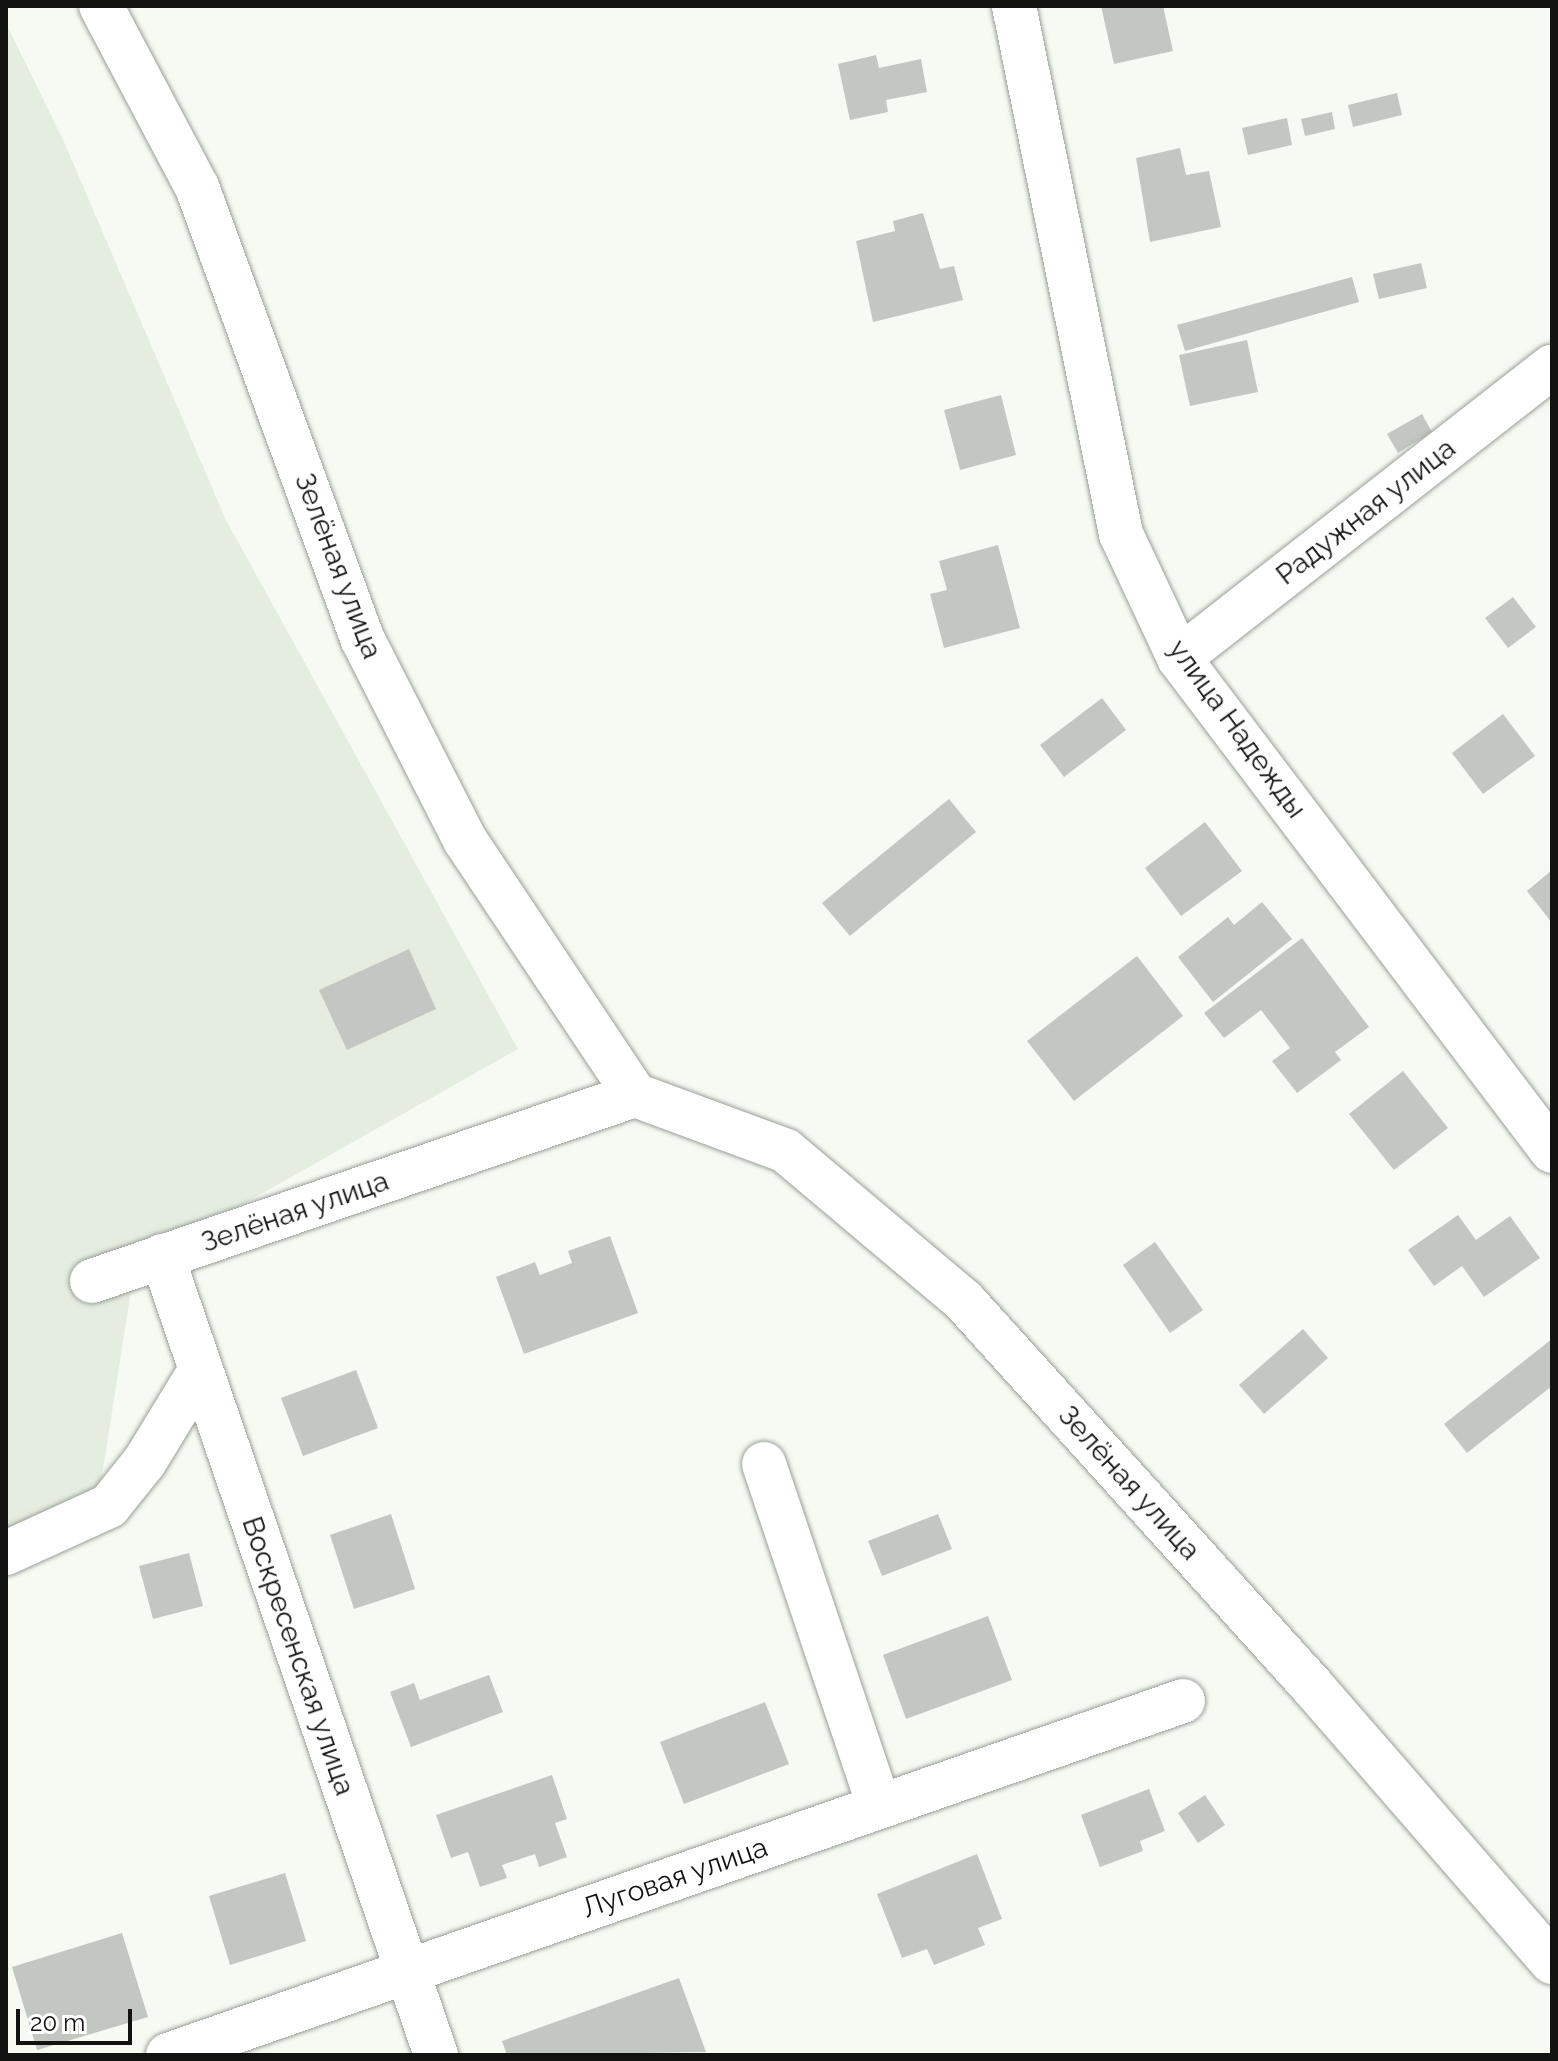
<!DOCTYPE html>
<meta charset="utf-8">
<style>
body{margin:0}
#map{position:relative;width:1558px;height:2061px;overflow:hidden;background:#f6faf3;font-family:Raleway,sans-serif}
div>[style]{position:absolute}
.built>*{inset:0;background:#e5ede0}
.building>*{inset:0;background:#c3c7c1}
.roads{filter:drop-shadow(0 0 2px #9b9f99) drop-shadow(0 0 2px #9b9f99)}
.minor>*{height:44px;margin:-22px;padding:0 22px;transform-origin:22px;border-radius:22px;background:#fff}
span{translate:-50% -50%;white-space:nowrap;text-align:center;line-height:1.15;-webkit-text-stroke:7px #fff;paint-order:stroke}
.street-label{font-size:28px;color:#121311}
.frame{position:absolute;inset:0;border:8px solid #121311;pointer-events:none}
.scale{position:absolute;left:16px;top:2009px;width:116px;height:36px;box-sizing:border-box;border:4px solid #121311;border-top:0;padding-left:10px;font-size:24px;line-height:28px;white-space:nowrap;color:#121311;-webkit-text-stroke:6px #fff;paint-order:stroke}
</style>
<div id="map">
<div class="built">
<i style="clip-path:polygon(6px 23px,65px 144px,226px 520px,518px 1049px,135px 1265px,99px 1495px,6px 1532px)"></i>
</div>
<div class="building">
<i style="clip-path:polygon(1101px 6px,1163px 6px,1173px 51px,1114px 64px)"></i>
<i style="clip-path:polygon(876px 55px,879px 68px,921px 59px,927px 92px,886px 100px,888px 112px,850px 120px,838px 64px)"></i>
<i style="clip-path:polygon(1397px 93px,1402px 115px,1353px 127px,1348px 105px)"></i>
<i style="clip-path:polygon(1332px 112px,1335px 129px,1305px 136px,1301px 119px)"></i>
<i style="clip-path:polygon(1287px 118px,1292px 145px,1248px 155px,1242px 128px)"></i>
<i style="clip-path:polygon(1180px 148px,1186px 175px,1209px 171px,1221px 227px,1150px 242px,1136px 158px)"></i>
<i style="clip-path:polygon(923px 213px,940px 269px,954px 266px,963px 300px,873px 322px,856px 241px,895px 231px,893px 221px)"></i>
<i style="clip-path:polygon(1421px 263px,1427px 288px,1379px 299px,1373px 274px)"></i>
<i style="clip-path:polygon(1352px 277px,1359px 302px,1185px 351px,1177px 325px)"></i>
<i style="clip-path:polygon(1247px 340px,1258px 392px,1190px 406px,1179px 355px)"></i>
<i style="clip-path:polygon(1001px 395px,1016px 455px,960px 470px,944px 410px)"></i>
<i style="clip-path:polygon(1422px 414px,1432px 432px,1398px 453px,1387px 434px)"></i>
<i style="clip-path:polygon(998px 545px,1020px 628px,944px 648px,930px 594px,947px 590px,939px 561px)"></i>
<i style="clip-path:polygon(1513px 597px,1536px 627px,1508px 648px,1485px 618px)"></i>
<i style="clip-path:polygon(1102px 698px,1126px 730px,1064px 777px,1040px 745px)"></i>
<i style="clip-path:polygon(1503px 714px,1535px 756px,1483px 794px,1452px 753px)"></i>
<i style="clip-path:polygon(949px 799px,976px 832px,850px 936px,822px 903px)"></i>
<i style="clip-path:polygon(1205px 822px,1242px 871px,1181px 916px,1145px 868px)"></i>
<i style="clip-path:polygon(1552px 870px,1552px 923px,1527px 891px)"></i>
<i style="clip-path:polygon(1262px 902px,1292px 939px,1213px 1002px,1178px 957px,1228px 917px,1234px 925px)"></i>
<i style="clip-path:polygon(1302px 938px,1369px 1027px,1335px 1052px,1341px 1060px,1297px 1093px,1272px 1061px,1290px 1048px,1261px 1010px,1224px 1038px,1204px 1013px)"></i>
<i style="clip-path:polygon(409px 949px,436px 1009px,347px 1050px,319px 990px)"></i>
<i style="clip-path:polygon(1137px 956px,1183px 1016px,1074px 1101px,1027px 1041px)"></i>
<i style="clip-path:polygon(1403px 1071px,1448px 1128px,1394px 1170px,1349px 1114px)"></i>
<i style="clip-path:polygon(1458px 1215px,1476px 1240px,1510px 1216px,1540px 1258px,1484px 1297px,1462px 1266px,1434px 1286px,1408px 1250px)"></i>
<i style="clip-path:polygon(610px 1236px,638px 1313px,524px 1354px,496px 1277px,535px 1262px,540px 1275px,572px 1263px,568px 1251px)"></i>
<i style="clip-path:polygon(1155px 1242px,1203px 1310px,1170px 1333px,1123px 1265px)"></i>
<i style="clip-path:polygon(1303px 1329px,1328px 1358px,1264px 1414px,1239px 1385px)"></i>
<i style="clip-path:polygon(1552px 1339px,1552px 1386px,1467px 1453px,1444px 1424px)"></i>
<i style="clip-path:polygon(356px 1370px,378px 1428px,303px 1456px,281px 1398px)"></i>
<i style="clip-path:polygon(391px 1514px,415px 1589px,354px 1609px,330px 1535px)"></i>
<i style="clip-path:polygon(938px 1514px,952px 1549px,882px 1576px,868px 1541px)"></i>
<i style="clip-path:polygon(189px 1553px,203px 1606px,153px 1619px,139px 1566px)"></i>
<i style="clip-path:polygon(988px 1616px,1012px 1680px,906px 1719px,883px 1655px)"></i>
<i style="clip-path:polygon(489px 1675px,503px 1712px,411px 1747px,390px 1692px,414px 1683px,420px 1700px)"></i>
<i style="clip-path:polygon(765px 1702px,789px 1764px,684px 1804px,660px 1742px)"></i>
<i style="clip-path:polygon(552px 1775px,567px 1819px,555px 1823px,567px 1857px,539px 1867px,535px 1854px,502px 1865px,507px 1878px,480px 1887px,468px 1852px,451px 1858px,436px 1815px)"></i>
<i style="clip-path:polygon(1149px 1789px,1165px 1831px,1140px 1841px,1143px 1851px,1100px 1867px,1081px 1815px)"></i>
<i style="clip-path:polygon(1205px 1795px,1225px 1825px,1198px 1843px,1178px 1813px)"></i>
<i style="clip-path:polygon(977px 1854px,1002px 1919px,978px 1928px,985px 1945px,934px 1965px,927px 1949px,902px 1958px,877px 1894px)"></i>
<i style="clip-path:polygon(285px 1873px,306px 1941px,230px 1965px,209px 1896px)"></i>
<i style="clip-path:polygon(122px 1933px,148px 2017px,37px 2050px,12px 1967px)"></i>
<i style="clip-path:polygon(679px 1978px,706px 2052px,507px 2055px,502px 2041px)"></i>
</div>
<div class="roads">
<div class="minor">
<i style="left:101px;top:6px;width:205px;rotate:62.1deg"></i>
<i style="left:197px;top:187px;width:482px;rotate:69.9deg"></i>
<i style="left:363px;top:640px;width:225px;rotate:63deg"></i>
<i style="left:465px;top:840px;width:306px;rotate:56.3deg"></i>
<i style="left:635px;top:1095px;width:161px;rotate:20.3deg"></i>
<i style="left:786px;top:1151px;width:233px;rotate:40.1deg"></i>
<i style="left:964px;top:1301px;width:519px;rotate:47.89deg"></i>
<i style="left:1312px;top:1686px;width:366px;rotate:49deg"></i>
<i style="left:1014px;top:6px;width:539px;rotate:78.54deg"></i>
<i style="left:1121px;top:534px;width:137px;rotate:64.9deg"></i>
<i style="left:1179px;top:658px;width:618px;rotate:52.89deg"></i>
<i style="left:1179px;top:658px;width:473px;rotate:-38deg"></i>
<i style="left:162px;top:1256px;width:845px;rotate:71.07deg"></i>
<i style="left:92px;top:1281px;width:574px;rotate:-18.91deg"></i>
<i style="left:764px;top:1464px;width:361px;rotate:71.4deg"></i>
<i style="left:6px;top:1553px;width:113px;rotate:-24.5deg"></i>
<i style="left:109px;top:1506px;width:58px;rotate:-51.3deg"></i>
<i style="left:145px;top:1461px;width:105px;rotate:-58.6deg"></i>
<i style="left:168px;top:2055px;width:1075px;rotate:-19.23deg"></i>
</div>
</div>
<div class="street-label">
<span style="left:1366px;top:512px;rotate:-38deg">Радужная улица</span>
<span style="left:338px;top:566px;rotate:69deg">Зелёная улица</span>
<span style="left:1237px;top:729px;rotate:54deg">улица Надежды</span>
<span style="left:295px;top:1212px;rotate:-19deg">Зелёная улица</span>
<span style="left:1129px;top:1483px;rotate:48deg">Зелёная улица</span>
<span style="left:298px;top:1656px;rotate:71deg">Воскресенская улица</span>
<span style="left:675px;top:1878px;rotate:-19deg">Луговая улица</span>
</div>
<div class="frame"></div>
<div class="scale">20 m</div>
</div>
